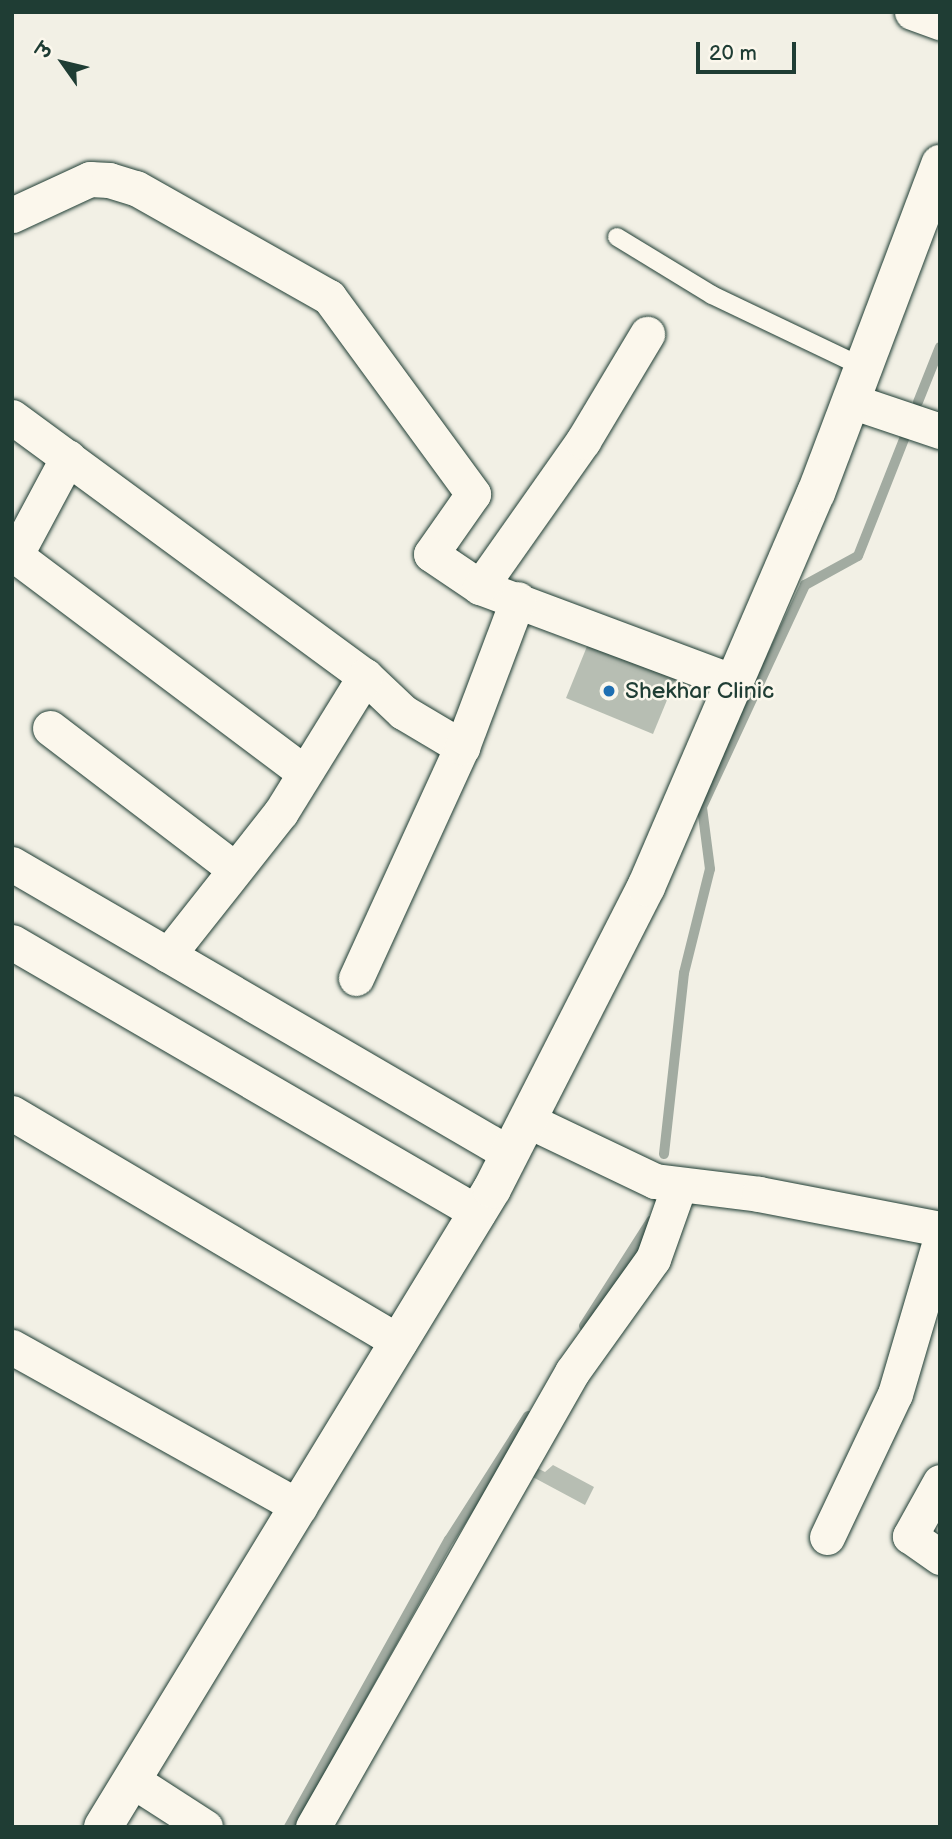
<!DOCTYPE html>
<meta charset="utf-8">
<style>
body{margin:0}
#map{position:relative;width:952px;height:1839px;overflow:hidden;background:#f2f0e5;font-family:"Balsamiq Sans","Playpen Sans Deva",sans-serif}
div>[style]{position:absolute}
.stream>*{height:10px;margin:-5px;padding:0 5px;transform-origin:5px;border-radius:5px;background:#a2aba1}
.building>*{inset:0;background:#b7beb3}
.roads{filter:drop-shadow(0 0 2px #1f3d34) drop-shadow(0 0 2px #1f3d34)}
.service>*{height:18px;margin:-9px;padding:0 9px;transform-origin:9px;border-radius:9px;background:#fbf7ec}
.minor>*{height:35px;margin:-17.5px;padding:0 17.5px;transform-origin:17.5px;border-radius:17.5px;background:#fbf7ec}
.tertiary>*{height:38px;margin:-19px;padding:0 19px;transform-origin:19px;border-radius:19px;background:#fbf7ec}
.dots>*{width:19px;height:19px;translate:-50% -50%;box-sizing:border-box;border:4px solid #fbf7ec;border-radius:50%}
span{translate:-50% -50%;white-space:nowrap;text-align:center;line-height:1.15;-webkit-text-stroke:5px #fbf7ec;paint-order:stroke}
.poi-label{font-size:23px;color:#1f3d34}
.left{translate:0 -50%;text-align:left}
.frame{position:absolute;inset:0;border:14px solid #1f3d34;pointer-events:none}
.north{position:absolute;left:28px;top:28px;width:70px;height:70px;-webkit-text-stroke:5px #fbf7ec;paint-order:stroke;rotate:304deg;font-size:19px;font-weight:700;line-height:28px;text-align:center;color:#1f3d34}
.north::after{content:'';display:block;margin:auto;width:24px;height:32px;background:#1f3d34;clip-path:polygon(50% 0,100% 100%,50% 72%,0 100%)}
.scale{position:absolute;left:696px;top:42px;width:100px;height:32px;box-sizing:border-box;border:4px solid #1f3d34;border-top:0;padding-left:9px;font-size:21px;line-height:24px;white-space:nowrap;color:#1f3d34;-webkit-text-stroke:5px #fbf7ec;paint-order:stroke}
</style>
<div id="map">
<div class="stream">
<i style="left:918px;top:402px;width:59px;rotate:-68.2deg"></i>
<i style="left:664px;top:1154px;width:182px;rotate:-83.7deg"></i>
<i style="left:684px;top:973px;width:107px;rotate:-76deg"></i>
<i style="left:710px;top:869px;width:63px;rotate:-97.4deg"></i>
<i style="left:702px;top:807px;width:245px;rotate:-65.1deg"></i>
<i style="left:805px;top:585px;width:60px;rotate:-28.7deg"></i>
<i style="left:858px;top:556px;width:126px;rotate:-68.5deg"></i>
<i style="left:584px;top:1326px;width:125px;rotate:-57.5deg"></i>
<i style="left:289px;top:1827px;width:329px;rotate:-60.9deg"></i>
<i style="left:449px;top:1540px;width:147px;rotate:-57.5deg"></i>
</div>
<div class="building">
<i style="clip-path:polygon(592px 634px,679px 671px,653px 734px,566px 698px)"></i>
<i style="clip-path:polygon(553px 1465px,594px 1487px,585px 1505px,529px 1475px,533px 1466px,545px 1472px)"></i>
</div>
<div class="roads">
<div class="service">
<i style="left:617px;top:237px;width:111px;rotate:31.4deg"></i>
<i style="left:712px;top:295px;width:167px;rotate:25.5deg"></i>
</div>
<div class="minor">
<i style="left:912px;top:12px;width:30px;rotate:20deg"></i>
<i style="left:12px;top:215px;width:86px;rotate:-24.8deg"></i>
<i style="left:90px;top:179px;width:19px;rotate:3deg"></i>
<i style="left:109px;top:180px;width:28px;rotate:17deg"></i>
<i style="left:136px;top:188px;width:222px;rotate:29.5deg"></i>
<i style="left:329px;top:297px;width:244px;rotate:53.8deg"></i>
<i style="left:473px;top:494px;width:73px;rotate:125deg"></i>
<i style="left:431px;top:554px;width:59px;rotate:34deg"></i>
<i style="left:480px;top:587px;width:271px;rotate:20.5deg"></i>
<i style="left:851px;top:401px;width:94px;rotate:18.6deg"></i>
<i style="left:12px;top:417px;width:438px;rotate:36.3deg"></i>
<i style="left:365px;top:676px;width:52px;rotate:43.5deg"></i>
<i style="left:403px;top:712px;width:69px;rotate:30.7deg"></i>
<i style="left:12px;top:553px;width:365px;rotate:36.9deg"></i>
<i style="left:16px;top:554px;width:110px;rotate:-61.8deg"></i>
<i style="left:480px;top:587px;width:179px;rotate:-54.8deg"></i>
<i style="left:583px;top:441px;width:125px;rotate:-59.1deg"></i>
<i style="left:50px;top:728px;width:230px;rotate:37.4deg"></i>
<i style="left:12px;top:864px;width:576px;rotate:30.21deg"></i>
<i style="left:12px;top:942px;width:539px;rotate:30.18deg"></i>
<i style="left:168px;top:955px;width:182px;rotate:-51.7deg"></i>
<i style="left:281px;top:812px;width:160px;rotate:-58.3deg"></i>
<i style="left:356px;top:978px;width:254px;rotate:-65.4deg"></i>
<i style="left:462px;top:747px;width:158px;rotate:-69.3deg"></i>
<i style="left:12px;top:1113px;width:450px;rotate:30.6deg"></i>
<i style="left:527px;top:1120px;width:142px;rotate:25.5deg"></i>
<i style="left:655px;top:1181px;width:105px;rotate:7.1deg"></i>
<i style="left:759px;top:1194px;width:184px;rotate:10.9deg"></i>
<i style="left:12px;top:1347px;width:329px;rotate:29.1deg"></i>
<i style="left:940px;top:1482px;width:62px;rotate:119.1deg"></i>
<i style="left:910px;top:1536px;width:37px;rotate:35deg"></i>
<i style="left:827px;top:1537px;width:158px;rotate:-64.6deg"></i>
<i style="left:895px;top:1394px;width:159px;rotate:-73.6deg"></i>
<i style="left:132px;top:1780px;width:87px;rotate:32.8deg"></i>
<i style="left:313px;top:1827px;width:524px;rotate:-60.35deg"></i>
<i style="left:572px;top:1372px;width:139px;rotate:-54.4deg"></i>
<i style="left:653px;top:1259px;width:77px;rotate:-70.4deg"></i>
</div>
<div class="tertiary">
<i style="left:103px;top:1827px;width:747px;rotate:-58.63deg"></i>
<i style="left:492px;top:1189px;width:339px;rotate:-63deg"></i>
<i style="left:646px;top:887px;width:429px;rotate:-66.7deg"></i>
<i style="left:816px;top:493px;width:352px;rotate:-69.3deg"></i>
</div>
</div>
<div class="dots">
<i style="left:609px;top:691px;background:#1f6fb2"></i>
</div>
<div class="poi-label">
<span class="left" style="left:625px;top:691px">Shekhar Clinic</span>
</div>
<div class="frame"></div>
<div class="north">उ</div>
<div class="scale">20 m</div>
</div>
